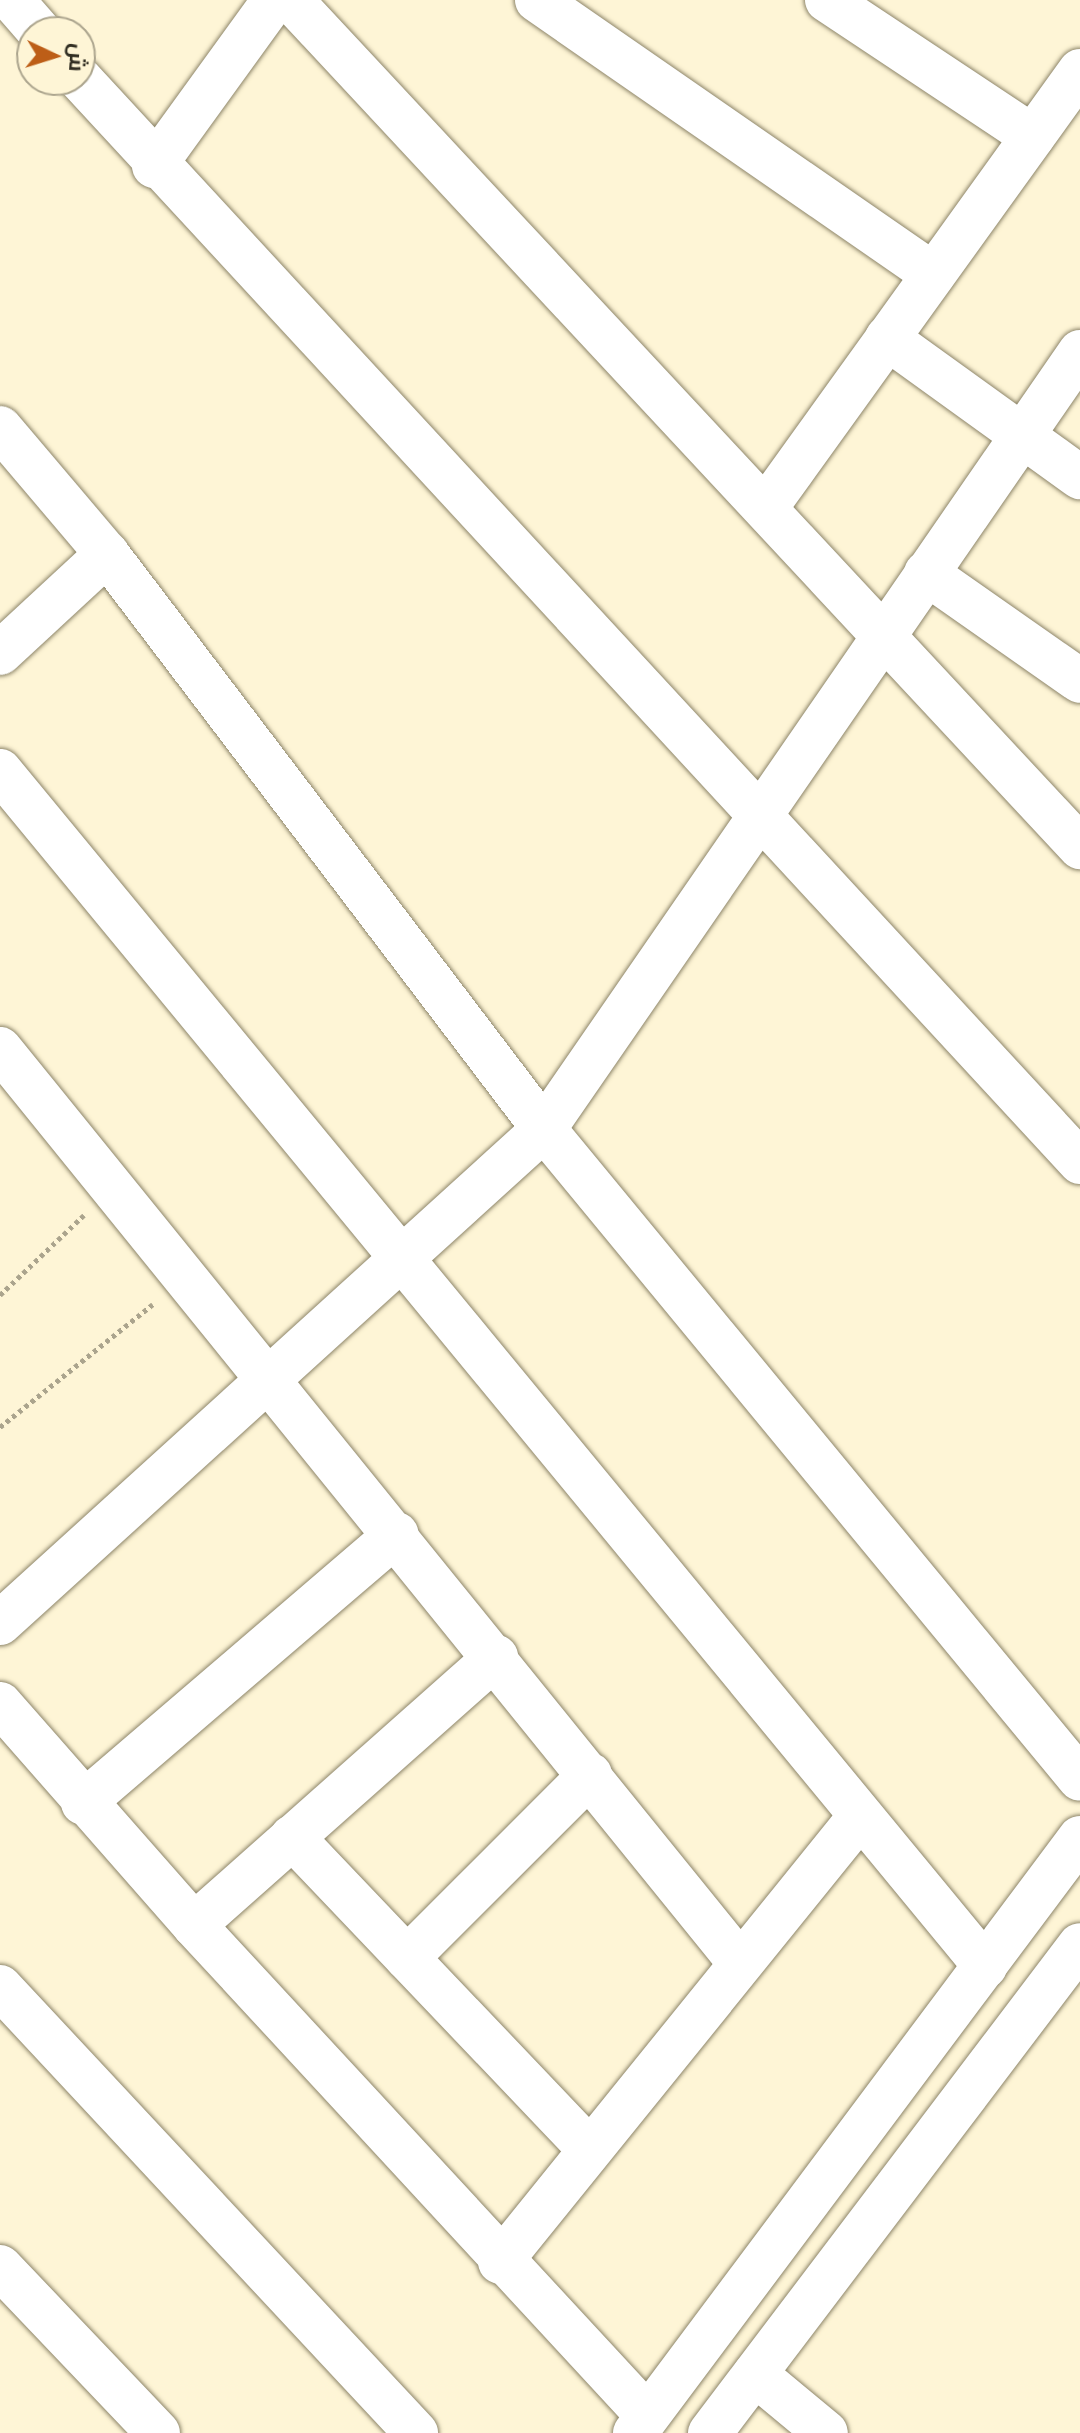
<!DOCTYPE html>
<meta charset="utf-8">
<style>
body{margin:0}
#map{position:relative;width:1080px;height:2433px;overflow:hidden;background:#fef5d6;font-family:Ubuntu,Cairo,sans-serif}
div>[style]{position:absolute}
.path>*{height:5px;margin-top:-2.5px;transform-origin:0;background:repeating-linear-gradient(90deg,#aba48d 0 4px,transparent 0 8px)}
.roads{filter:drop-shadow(0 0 2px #8d8569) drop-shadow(0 0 2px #8d8569)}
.minor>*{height:44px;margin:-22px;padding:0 22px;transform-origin:22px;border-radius:22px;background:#fff}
span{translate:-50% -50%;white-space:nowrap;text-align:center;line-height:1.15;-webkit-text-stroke:8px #fef5d6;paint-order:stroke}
.north{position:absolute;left:16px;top:16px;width:80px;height:80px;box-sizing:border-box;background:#fef5d6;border:2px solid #aca58e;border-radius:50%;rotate:94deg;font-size:22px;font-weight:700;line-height:32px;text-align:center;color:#312e22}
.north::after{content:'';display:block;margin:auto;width:28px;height:36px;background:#bd5e17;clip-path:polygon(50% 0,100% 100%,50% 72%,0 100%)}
</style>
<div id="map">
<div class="path">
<i style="left:0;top:1295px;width:116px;rotate:-43.6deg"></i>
<i style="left:0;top:1427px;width:196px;rotate:-38.8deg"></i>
</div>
<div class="roads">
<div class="minor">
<i style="left:12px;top:0;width:43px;rotate:48.8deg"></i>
<i style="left:291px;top:0;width:1158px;rotate:47.03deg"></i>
<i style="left:537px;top:0;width:482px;rotate:34.7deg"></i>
<i style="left:827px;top:0;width:247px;rotate:33.6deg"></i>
<i style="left:80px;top:79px;width:1474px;rotate:47.28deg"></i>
<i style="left:154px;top:166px;width:205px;rotate:-54.1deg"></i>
<i style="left:887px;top:338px;width:238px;rotate:35.8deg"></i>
<i style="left:0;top:428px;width:165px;rotate:49.7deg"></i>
<i style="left:107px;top:554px;width:722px;rotate:52.77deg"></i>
<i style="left:544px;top:1129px;width:842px;rotate:50.49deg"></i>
<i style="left:767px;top:506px;width:536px;rotate:-54.26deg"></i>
<i style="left:926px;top:573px;width:188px;rotate:35deg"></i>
<i style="left:0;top:653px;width:146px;rotate:-42.8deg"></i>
<i style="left:0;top:771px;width:1549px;rotate:50.5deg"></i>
<i style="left:0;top:1049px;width:1175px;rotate:51.01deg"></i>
<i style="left:0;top:1623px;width:735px;rotate:-42.24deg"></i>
<i style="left:544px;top:1129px;width:944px;rotate:-55.4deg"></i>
<i style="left:0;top:1704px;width:294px;rotate:48.7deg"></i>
<i style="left:194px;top:1925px;width:667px;rotate:47.25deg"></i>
<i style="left:83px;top:1803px;width:413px;rotate:-40.6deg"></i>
<i style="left:292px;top:1837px;width:431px;rotate:46.4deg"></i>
<i style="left:194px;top:1925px;width:404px;rotate:-41.6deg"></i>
<i style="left:407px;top:1958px;width:259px;rotate:-45deg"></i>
<i style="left:0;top:1987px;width:610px;rotate:46.99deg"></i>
<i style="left:500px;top:2262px;width:570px;rotate:-51.06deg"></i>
<i style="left:0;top:2267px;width:229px;rotate:46.4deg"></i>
<i style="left:755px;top:2374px;width:92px;rotate:39.7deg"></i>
<i style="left:635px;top:2433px;width:743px;rotate:-53.21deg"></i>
<i style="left:710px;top:2433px;width:612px;rotate:-52.83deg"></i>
</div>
</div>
<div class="north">ش</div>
</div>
